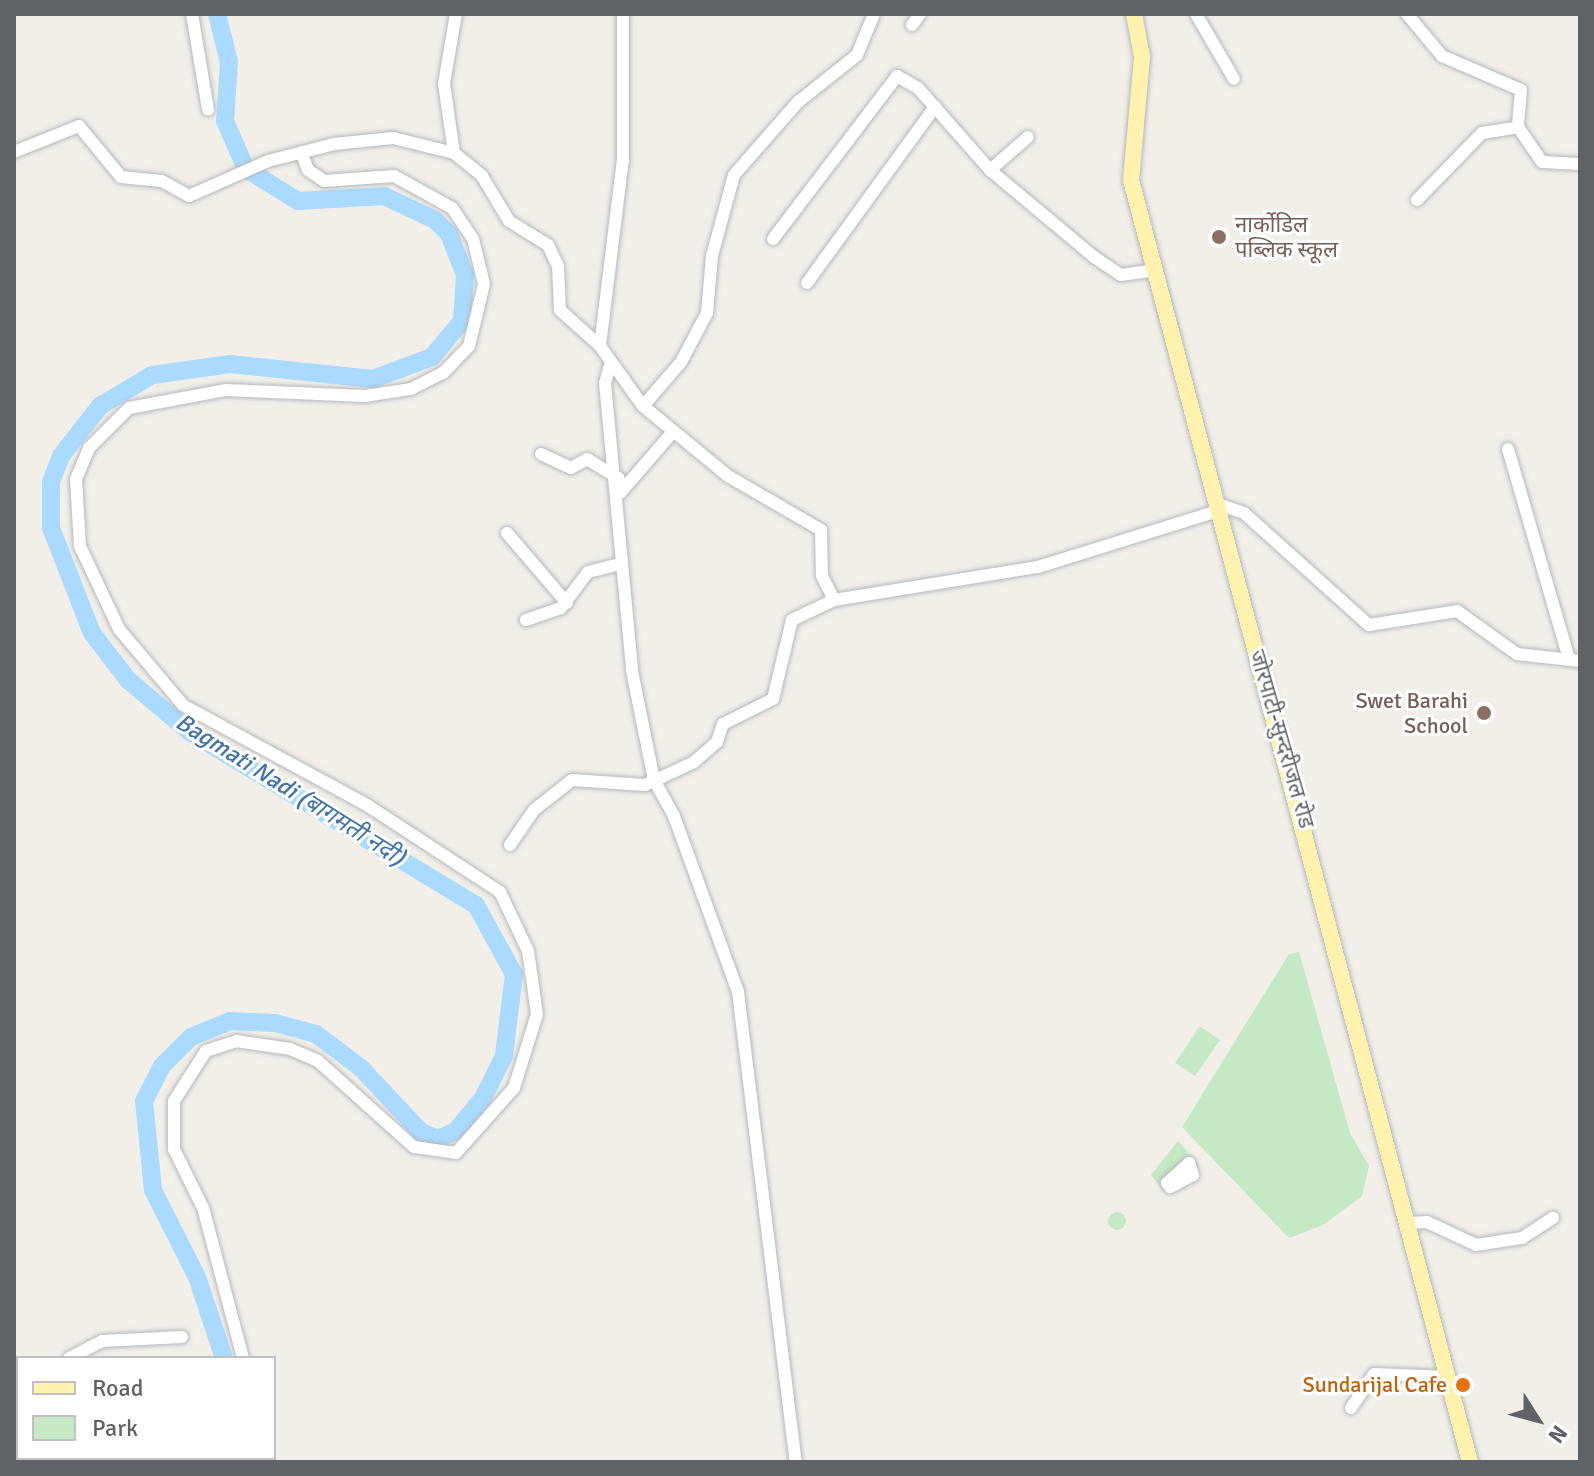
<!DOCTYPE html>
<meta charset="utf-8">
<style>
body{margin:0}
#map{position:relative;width:1594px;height:1476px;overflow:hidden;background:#f1efe8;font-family:Signika,"Noto Sans Devanagari",sans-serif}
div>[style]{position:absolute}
.green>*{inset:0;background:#c5e8c5}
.round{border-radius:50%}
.river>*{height:18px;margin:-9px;padding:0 9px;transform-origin:9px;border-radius:9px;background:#aadaff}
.roads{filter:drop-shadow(0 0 2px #b5b8bc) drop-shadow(0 0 2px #b5b8bc)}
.minor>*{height:12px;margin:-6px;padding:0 6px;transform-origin:6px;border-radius:6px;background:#fff}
.major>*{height:16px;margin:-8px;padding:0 8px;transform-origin:8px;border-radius:8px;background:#fff2af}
.dots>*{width:22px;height:22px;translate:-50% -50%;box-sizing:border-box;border:4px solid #fff;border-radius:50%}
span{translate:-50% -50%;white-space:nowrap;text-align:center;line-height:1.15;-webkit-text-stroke:6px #fff;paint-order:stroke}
.education-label{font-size:22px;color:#785e54}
.left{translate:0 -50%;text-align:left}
.right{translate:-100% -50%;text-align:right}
.street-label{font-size:22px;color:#5f6368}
.food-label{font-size:22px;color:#c56008}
.water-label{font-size:24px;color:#4174aa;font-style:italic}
.frame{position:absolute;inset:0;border:16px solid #5f6368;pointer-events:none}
.legend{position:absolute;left:16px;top:1356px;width:260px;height:104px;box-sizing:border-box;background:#fff;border:2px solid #bfc1c3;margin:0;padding:10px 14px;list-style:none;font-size:24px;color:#5f6368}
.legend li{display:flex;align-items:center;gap:16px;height:40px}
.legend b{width:40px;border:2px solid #bfc1c3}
.north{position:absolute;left:1498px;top:1380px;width:80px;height:80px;-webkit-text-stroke:6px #fff;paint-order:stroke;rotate:126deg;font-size:22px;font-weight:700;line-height:32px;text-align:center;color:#5f6368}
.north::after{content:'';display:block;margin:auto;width:28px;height:36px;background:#5f6368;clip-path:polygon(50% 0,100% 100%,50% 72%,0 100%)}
</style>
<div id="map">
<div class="green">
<i style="clip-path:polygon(1299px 952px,1350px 1133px,1369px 1166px,1362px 1196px,1323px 1225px,1289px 1238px,1182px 1127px,1289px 954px)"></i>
<i style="clip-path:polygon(1200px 1026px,1220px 1040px,1195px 1076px,1175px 1063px)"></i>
<i style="clip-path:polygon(1178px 1141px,1198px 1164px,1165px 1192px,1151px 1175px)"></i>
<i class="round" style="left:1108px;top:1212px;width:18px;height:18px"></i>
</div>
<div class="river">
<i style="left:217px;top:14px;width:49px;rotate:76deg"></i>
<i style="left:229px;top:62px;width:59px;rotate:93.9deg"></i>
<i style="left:225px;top:121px;width:52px;rotate:66.4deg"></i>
<i style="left:246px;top:169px;width:61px;rotate:31.6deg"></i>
<i style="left:298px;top:201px;width:86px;rotate:-3.3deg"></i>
<i style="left:384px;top:196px;width:56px;rotate:25.2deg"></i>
<i style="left:435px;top:220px;width:20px;rotate:45deg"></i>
<i style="left:449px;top:234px;width:44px;rotate:68.7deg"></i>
<i style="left:465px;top:275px;width:46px;rotate:93.7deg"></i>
<i style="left:462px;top:321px;width:47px;rotate:129.8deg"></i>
<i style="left:432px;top:357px;width:63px;rotate:159.6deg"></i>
<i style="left:373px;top:379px;width:144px;rotate:-174deg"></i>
<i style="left:230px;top:364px;width:79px;rotate:172deg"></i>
<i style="left:152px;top:375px;width:61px;rotate:149.2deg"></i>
<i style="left:100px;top:406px;width:63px;rotate:128deg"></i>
<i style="left:61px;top:456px;width:28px;rotate:111deg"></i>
<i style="left:51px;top:482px;width:46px;rotate:90deg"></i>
<i style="left:51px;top:528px;width:113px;rotate:68.7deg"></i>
<i style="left:92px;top:633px;width:59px;rotate:52.5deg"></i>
<i style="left:128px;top:680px;width:81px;rotate:40deg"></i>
<i style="left:190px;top:732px;width:334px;rotate:31.2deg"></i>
<i style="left:476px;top:905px;width:79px;rotate:61.2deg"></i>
<i style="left:514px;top:974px;width:83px;rotate:97deg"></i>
<i style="left:504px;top:1056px;width:47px;rotate:116.6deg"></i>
<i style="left:483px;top:1098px;width:43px;rotate:129.3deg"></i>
<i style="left:456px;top:1131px;width:20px;rotate:156deg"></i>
<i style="left:438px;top:1139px;width:18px;rotate:-158deg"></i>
<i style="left:421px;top:1132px;width:88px;rotate:-133.2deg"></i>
<i style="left:361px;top:1068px;width:56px;rotate:-142.9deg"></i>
<i style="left:316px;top:1034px;width:42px;rotate:-165deg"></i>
<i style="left:275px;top:1023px;width:45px;rotate:-177.5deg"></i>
<i style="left:230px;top:1021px;width:42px;rotate:157.7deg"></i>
<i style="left:191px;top:1037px;width:41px;rotate:135deg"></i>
<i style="left:162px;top:1066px;width:39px;rotate:117deg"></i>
<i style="left:144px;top:1101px;width:89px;rotate:84.2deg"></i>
<i style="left:153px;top:1190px;width:97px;rotate:63.2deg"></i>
<i style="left:197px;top:1277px;width:85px;rotate:71.6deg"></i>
<i style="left:239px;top:1458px;width:4px;rotate:90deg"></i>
</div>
<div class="roads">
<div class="minor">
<i style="left:192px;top:14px;width:97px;rotate:80.5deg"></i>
<i style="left:1196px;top:14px;width:75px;rotate:59.7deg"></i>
<i style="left:1407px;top:14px;width:55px;rotate:50.2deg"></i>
<i style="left:1442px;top:56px;width:86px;rotate:23.3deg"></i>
<i style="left:1521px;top:90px;width:37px;rotate:95deg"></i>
<i style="left:1518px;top:127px;width:42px;rotate:55.6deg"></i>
<i style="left:1542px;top:162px;width:38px;rotate:3deg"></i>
<i style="left:912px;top:25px;width:14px;rotate:-54deg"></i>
<i style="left:14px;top:152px;width:70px;rotate:-21.8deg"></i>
<i style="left:79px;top:126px;width:66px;rotate:50.5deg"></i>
<i style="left:121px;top:177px;width:41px;rotate:5.6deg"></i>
<i style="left:162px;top:181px;width:31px;rotate:29deg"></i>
<i style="left:189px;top:196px;width:86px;rotate:-23.9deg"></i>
<i style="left:268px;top:161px;width:68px;rotate:-14.4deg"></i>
<i style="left:334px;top:144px;width:59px;rotate:-5.8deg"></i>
<i style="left:393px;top:138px;width:63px;rotate:13.8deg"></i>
<i style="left:454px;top:153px;width:36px;rotate:39deg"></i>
<i style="left:482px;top:176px;width:52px;rotate:59deg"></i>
<i style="left:509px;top:221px;width:46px;rotate:31.6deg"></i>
<i style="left:548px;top:245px;width:23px;rotate:65deg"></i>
<i style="left:558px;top:266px;width:44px;rotate:87.4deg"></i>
<i style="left:560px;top:310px;width:54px;rotate:42deg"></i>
<i style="left:600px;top:346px;width:74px;rotate:54.4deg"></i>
<i style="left:643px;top:406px;width:110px;rotate:39.5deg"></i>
<i style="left:728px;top:476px;width:108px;rotate:30.1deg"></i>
<i style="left:821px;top:530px;width:46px;rotate:88.8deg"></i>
<i style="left:822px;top:576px;width:27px;rotate:63deg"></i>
<i style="left:834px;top:600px;width:207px;rotate:-9.2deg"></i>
<i style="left:1038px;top:567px;width:189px;rotate:-17.3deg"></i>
<i style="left:454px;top:153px;width:70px;rotate:-98.2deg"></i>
<i style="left:444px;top:84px;width:71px;rotate:-80.3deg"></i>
<i style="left:990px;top:170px;width:50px;rotate:-41deg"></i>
<i style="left:1417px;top:200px;width:93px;rotate:-45.9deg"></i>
<i style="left:1482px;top:133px;width:36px;rotate:-9deg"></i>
<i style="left:773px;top:239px;width:205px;rotate:-52.7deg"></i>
<i style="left:897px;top:76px;width:24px;rotate:30deg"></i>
<i style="left:918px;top:88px;width:109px;rotate:48.7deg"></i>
<i style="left:990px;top:170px;width:136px;rotate:39.9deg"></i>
<i style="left:1094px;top:257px;width:32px;rotate:34deg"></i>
<i style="left:1121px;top:275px;width:34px;rotate:-8deg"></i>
<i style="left:807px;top:283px;width:218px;rotate:-54deg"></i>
<i style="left:600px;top:346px;width:188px;rotate:-83deg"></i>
<i style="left:623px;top:159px;width:145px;rotate:-90deg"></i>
<i style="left:611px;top:362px;width:22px;rotate:106deg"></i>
<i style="left:605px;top:383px;width:289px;rotate:84.6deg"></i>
<i style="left:632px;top:671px;width:111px;rotate:78.6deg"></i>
<i style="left:654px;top:780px;width:41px;rotate:60.9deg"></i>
<i style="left:674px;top:816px;width:187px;rotate:70deg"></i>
<i style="left:738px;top:992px;width:474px;rotate:83deg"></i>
<i style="left:643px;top:406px;width:58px;rotate:-49.2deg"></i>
<i style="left:681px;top:362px;width:55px;rotate:-62deg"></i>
<i style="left:707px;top:313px;width:57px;rotate:-85deg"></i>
<i style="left:712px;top:256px;width:84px;rotate:-74.8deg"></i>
<i style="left:734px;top:175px;width:97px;rotate:-48.8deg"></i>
<i style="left:798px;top:102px;width:75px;rotate:-38.5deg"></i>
<i style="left:857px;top:55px;width:44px;rotate:-67.5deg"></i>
<i style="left:1508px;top:449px;width:216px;rotate:73.8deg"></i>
<i style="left:541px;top:454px;width:33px;rotate:25deg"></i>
<i style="left:571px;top:468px;width:18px;rotate:-29deg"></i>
<i style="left:587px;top:459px;width:37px;rotate:31deg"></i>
<i style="left:620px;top:493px;width:79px;rotate:-49.1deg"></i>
<i style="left:1215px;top:503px;width:31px;rotate:19deg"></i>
<i style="left:1244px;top:513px;width:168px;rotate:41.9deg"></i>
<i style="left:1369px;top:625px;width:89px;rotate:-9deg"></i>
<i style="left:1457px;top:611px;width:74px;rotate:35.6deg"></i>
<i style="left:1517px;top:654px;width:63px;rotate:6.3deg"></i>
<i style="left:507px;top:533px;width:92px;rotate:49.4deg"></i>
<i style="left:526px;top:620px;width:37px;rotate:-19deg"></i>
<i style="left:561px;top:608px;width:45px;rotate:-53.1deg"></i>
<i style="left:588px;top:572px;width:33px;rotate:-14deg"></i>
<i style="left:510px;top:845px;width:42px;rotate:-55.6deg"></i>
<i style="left:534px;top:810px;width:48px;rotate:-38.3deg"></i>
<i style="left:572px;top:780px;width:73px;rotate:3.9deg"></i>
<i style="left:645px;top:785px;width:54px;rotate:-25.1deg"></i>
<i style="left:694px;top:762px;width:30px;rotate:-41deg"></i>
<i style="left:717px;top:742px;width:19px;rotate:-72deg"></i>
<i style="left:723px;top:724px;width:56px;rotate:-26.6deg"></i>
<i style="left:773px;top:699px;width:81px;rotate:-76.5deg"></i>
<i style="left:792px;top:620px;width:47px;rotate:-25.5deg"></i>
<i style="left:1189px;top:1163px;width:13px;rotate:72deg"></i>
<i style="left:1193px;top:1175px;width:26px;rotate:152deg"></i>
<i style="left:1170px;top:1187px;width:5px;rotate:-127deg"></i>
<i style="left:1167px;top:1183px;width:30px;rotate:-42deg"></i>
<i style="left:1409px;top:1223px;width:18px;rotate:-3deg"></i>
<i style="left:1427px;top:1222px;width:54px;rotate:25.1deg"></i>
<i style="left:1476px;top:1245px;width:47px;rotate:-8.7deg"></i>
<i style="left:1522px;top:1238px;width:37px;rotate:-33deg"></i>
<i style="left:69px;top:1358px;width:37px;rotate:-27deg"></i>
<i style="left:102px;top:1341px;width:80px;rotate:-2.9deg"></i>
<i style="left:243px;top:1358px;width:155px;rotate:-104.9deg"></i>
<i style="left:203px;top:1208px;width:66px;rotate:-116.2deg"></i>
<i style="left:174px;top:1149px;width:48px;rotate:-90deg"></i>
<i style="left:174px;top:1101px;width:59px;rotate:-57.4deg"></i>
<i style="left:206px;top:1051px;width:32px;rotate:-18deg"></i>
<i style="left:236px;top:1041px;width:55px;rotate:8.4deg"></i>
<i style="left:290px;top:1049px;width:30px;rotate:23deg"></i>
<i style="left:318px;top:1061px;width:129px;rotate:41.9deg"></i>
<i style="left:414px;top:1147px;width:42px;rotate:8.1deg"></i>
<i style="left:456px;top:1153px;width:87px;rotate:-48.3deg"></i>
<i style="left:514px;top:1088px;width:77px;rotate:-72.7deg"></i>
<i style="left:537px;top:1014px;width:64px;rotate:-98.1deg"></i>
<i style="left:528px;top:951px;width:65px;rotate:-115.4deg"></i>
<i style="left:500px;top:892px;width:159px;rotate:-146.8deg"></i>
<i style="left:367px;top:805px;width:209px;rotate:-151.5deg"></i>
<i style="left:183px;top:705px;width:99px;rotate:-130.1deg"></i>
<i style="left:119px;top:629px;width:92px;rotate:-115.2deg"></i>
<i style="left:80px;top:546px;width:67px;rotate:-93.4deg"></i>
<i style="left:76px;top:479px;width:34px;rotate:-67deg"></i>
<i style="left:89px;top:448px;width:57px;rotate:-45deg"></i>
<i style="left:129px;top:408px;width:99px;rotate:-10.5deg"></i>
<i style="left:226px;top:390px;width:139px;rotate:2.5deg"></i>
<i style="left:365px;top:396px;width:47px;rotate:-8.7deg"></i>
<i style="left:411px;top:389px;width:36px;rotate:-27deg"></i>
<i style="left:443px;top:373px;width:37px;rotate:-46deg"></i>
<i style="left:469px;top:346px;width:64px;rotate:-76.4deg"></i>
<i style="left:484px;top:284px;width:46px;rotate:-103.7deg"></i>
<i style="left:473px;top:239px;width:37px;rotate:-124deg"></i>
<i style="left:452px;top:208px;width:66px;rotate:-151.1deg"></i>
<i style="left:394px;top:176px;width:70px;rotate:175.9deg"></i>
<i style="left:324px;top:181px;width:19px;rotate:-145deg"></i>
<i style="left:308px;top:170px;width:19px;rotate:-111deg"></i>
<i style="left:14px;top:1404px;width:4px"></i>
<i style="left:1351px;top:1408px;width:41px;rotate:-55.9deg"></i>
<i style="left:1374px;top:1374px;width:75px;rotate:2.3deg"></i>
<i style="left:263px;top:1462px;width:4px;rotate:-90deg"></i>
</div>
<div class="major">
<i style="left:1134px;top:14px;width:44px;rotate:79.5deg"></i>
<i style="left:1142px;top:57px;width:123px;rotate:95.1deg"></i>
<i style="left:1131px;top:180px;width:1326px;rotate:75.19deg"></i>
</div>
</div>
<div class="dots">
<i style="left:1219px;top:237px;background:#8d6e63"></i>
<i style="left:1484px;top:713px;background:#8d6e63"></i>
<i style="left:1463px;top:1385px;background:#e8710a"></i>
</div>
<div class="education-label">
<span class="left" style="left:1235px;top:237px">नार्कोडिल<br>पब्लिक स्कूल</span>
<span class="right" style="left:1468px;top:713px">Swet Barahi<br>School</span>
</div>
<div class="street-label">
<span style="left:1282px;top:739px;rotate:74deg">जोरपाटी-सुन्दरीजल रोड</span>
</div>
<div class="food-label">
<span class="right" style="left:1447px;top:1385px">Sundarijal Cafe</span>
</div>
<div class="water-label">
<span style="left:290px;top:790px;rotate:32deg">Bagmati Nadi (बागमती नदी)</span>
</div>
<div class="frame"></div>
<ul class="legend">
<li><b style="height:10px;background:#fff2af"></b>Road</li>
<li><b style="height:22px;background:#c5e8c5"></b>Park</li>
</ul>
<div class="north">N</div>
</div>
